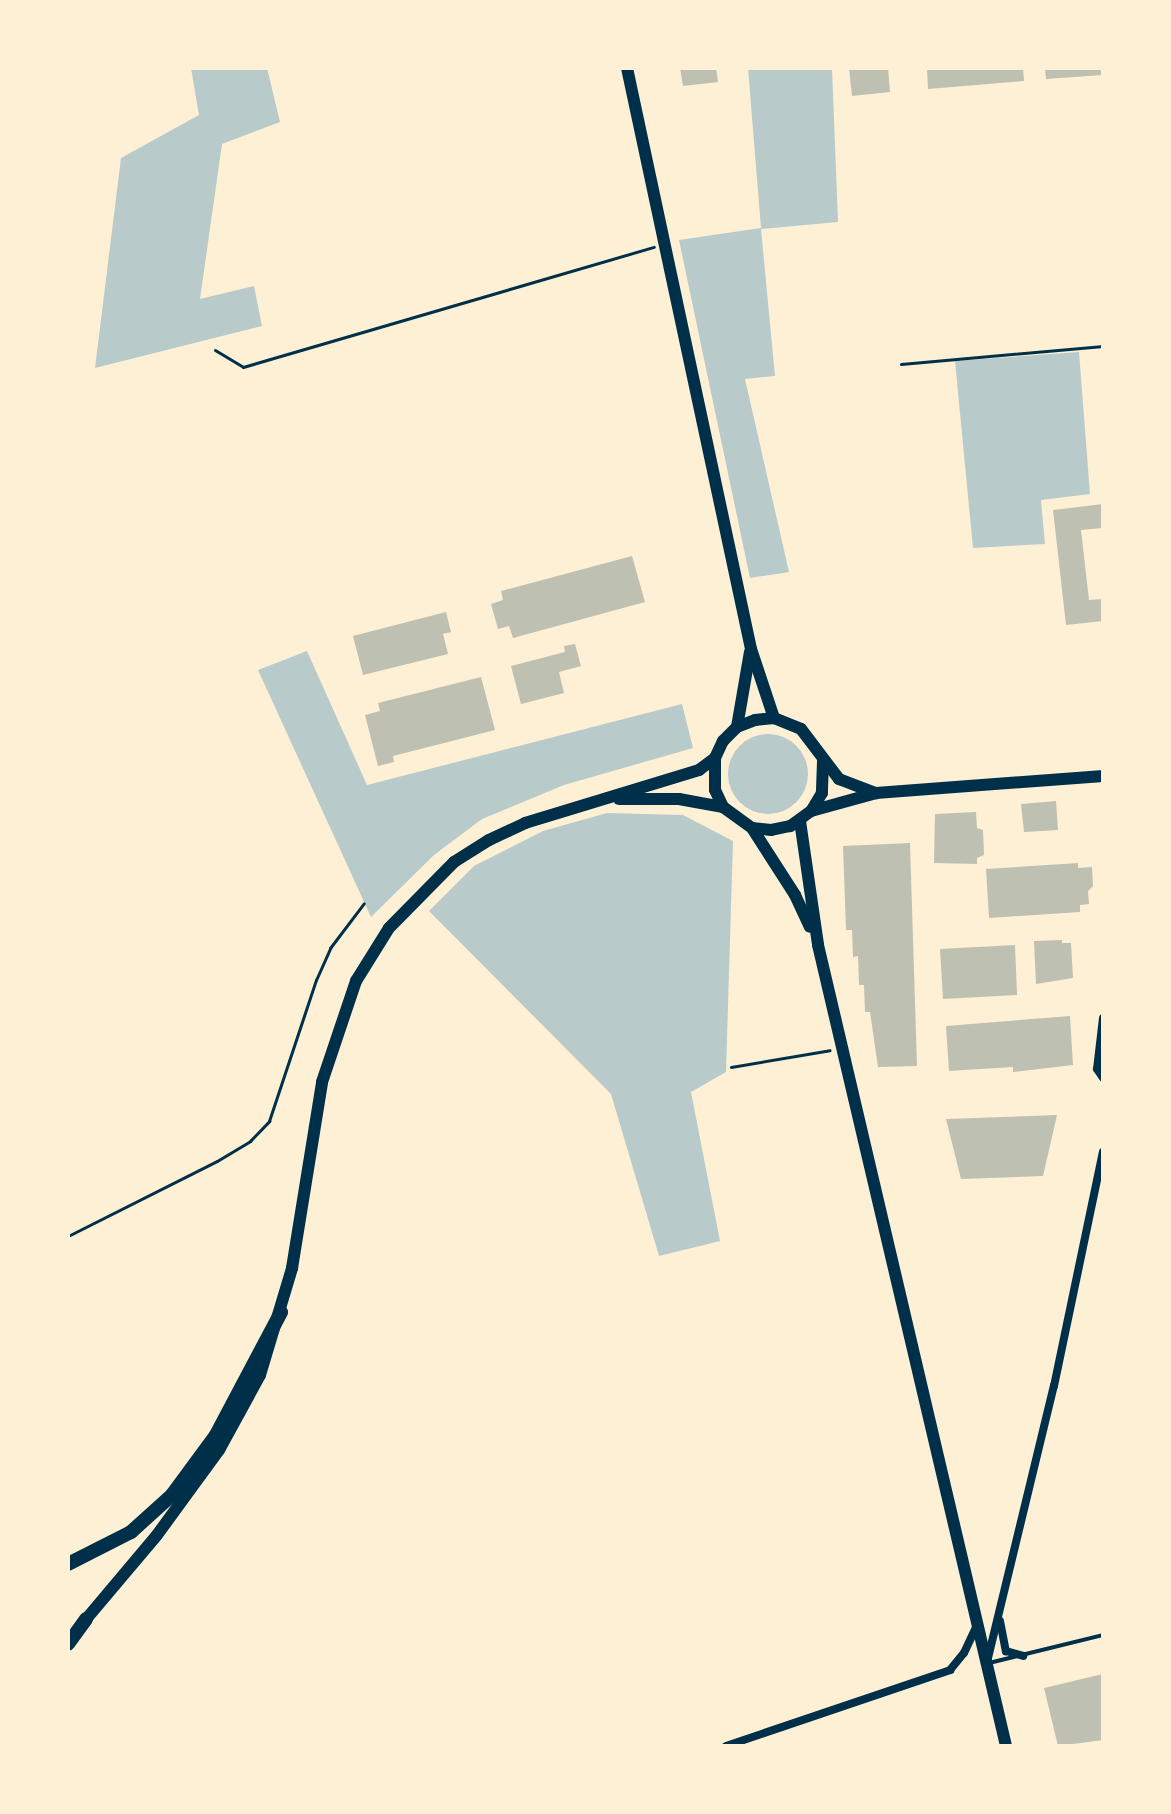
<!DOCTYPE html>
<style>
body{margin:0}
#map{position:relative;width:1171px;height:1814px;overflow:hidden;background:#fdf0d5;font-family:"Fira Sans Condensed",sans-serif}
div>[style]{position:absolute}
.green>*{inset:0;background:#b9caca}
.round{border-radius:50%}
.building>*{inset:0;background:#bec0b2}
.path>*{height:3px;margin:-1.5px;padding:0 1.5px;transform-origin:1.5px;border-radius:1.5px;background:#003049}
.service>*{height:4px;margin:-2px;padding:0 2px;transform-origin:2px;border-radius:2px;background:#003049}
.minor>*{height:8px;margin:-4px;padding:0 4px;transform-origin:4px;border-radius:4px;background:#003049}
.primary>*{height:12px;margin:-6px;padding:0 6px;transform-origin:6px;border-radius:6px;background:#003049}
.motorway>*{height:14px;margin:-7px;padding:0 7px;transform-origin:7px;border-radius:7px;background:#003049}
span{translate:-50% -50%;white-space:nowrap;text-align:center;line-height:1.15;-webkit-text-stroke:6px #fdf0d5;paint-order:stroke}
.frame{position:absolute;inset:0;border:70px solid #fdf0d5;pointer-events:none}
</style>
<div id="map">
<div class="green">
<i style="clip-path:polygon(191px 68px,267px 68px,280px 122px,222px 144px,200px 299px,254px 286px,262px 326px,95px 368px,121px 158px,199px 115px)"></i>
<i style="clip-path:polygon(748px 68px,832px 68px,838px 222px,761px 229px,775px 376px,745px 379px,789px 572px,750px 578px,679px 240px,761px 228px)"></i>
<i style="clip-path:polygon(1079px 352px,1090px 494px,1041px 500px,1045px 544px,973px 548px,955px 361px)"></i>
<i style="clip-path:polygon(307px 651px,367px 785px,682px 704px,693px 748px,564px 785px,482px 819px,434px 855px,371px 917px,258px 670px)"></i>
<i class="round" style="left:728px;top:734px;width:80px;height:80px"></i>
<i style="clip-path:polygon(607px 813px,683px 815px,733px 841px,726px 1072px,691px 1092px,720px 1241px,659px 1256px,611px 1094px,429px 911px,474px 866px,543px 831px)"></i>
</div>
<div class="building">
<i style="clip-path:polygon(680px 68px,716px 68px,718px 82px,683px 86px)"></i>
<i style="clip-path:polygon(849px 68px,888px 68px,890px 92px,852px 96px)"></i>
<i style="clip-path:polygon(927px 68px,1023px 68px,1024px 81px,928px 89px)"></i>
<i style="clip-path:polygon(1045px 68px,1103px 68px,1103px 75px,1046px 79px)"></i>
<i style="clip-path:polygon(1103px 504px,1103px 528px,1081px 530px,1089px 600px,1103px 599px,1103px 621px,1066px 625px,1053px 510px)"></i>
<i style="clip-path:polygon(632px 556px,645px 602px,513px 638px,509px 626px,498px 629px,491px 604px,503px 600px,501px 591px)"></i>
<i style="clip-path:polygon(446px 612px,451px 632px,443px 634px,448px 654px,363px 675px,353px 636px)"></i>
<i style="clip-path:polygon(575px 644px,581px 666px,559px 672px,564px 693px,521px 704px,511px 666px,565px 652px,564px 646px)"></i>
<i style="clip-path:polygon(481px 677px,495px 730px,393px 756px,394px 762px,378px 766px,365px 715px,380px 711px,378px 703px)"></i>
<i style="clip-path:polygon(1056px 801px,1058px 830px,1024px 832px,1021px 804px)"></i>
<i style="clip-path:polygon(976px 812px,977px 828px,983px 830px,984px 855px,977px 858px,977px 864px,934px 863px,935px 814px)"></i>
<i style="clip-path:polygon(910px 843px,917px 1066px,878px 1067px,870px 1012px,865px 1012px,864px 985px,859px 985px,858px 956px,853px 957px,852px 930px,846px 930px,843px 846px)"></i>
<i style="clip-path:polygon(1078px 863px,1078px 868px,1092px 867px,1093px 886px,1088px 891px,1089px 904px,1080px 905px,1080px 912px,989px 918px,986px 869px)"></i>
<i style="clip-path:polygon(1062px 940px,1062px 943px,1071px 943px,1073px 978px,1036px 984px,1034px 941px)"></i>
<i style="clip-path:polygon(1015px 945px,1017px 995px,943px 999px,940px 949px)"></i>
<i style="clip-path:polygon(1070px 1016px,1073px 1065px,1013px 1072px,1013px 1067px,949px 1071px,946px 1026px)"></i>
<i style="clip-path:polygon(1057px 1115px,1043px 1176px,961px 1179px,946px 1119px)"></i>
<i style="clip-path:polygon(1103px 1674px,1103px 1740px,1058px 1746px,1044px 1688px)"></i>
</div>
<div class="path">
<i style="left:215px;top:350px;width:33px;rotate:31deg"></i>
<i style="left:243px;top:367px;width:428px;rotate:-16.3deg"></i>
<i style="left:901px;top:364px;width:203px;rotate:-5.1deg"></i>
<i style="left:731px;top:1067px;width:100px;rotate:-9.7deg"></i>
<i style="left:68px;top:1236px;width:167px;rotate:-26.7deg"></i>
<i style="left:217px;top:1161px;width:39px;rotate:-31deg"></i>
<i style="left:250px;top:1141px;width:28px;rotate:-46deg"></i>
<i style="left:269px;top:1121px;width:149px;rotate:-71.6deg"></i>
<i style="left:316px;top:980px;width:35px;rotate:-66deg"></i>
<i style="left:330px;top:948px;width:56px;rotate:-52.9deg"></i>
</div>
<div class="service">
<i style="left:989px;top:1663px;width:117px;rotate:-13.8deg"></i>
</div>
<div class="minor">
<i style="left:1103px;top:1018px;width:51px;rotate:96.7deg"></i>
<i style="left:1097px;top:1069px;width:11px;rotate:56deg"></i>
<i style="left:1000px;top:1621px;width:31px;rotate:79deg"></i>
<i style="left:1006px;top:1651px;width:18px;rotate:16deg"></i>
<i style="left:988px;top:1658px;width:280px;rotate:-76.4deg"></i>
<i style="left:1054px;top:1386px;width:239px;rotate:-78.2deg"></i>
<i style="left:726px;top:1746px;width:237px;rotate:-18.7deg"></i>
<i style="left:950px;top:1670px;width:22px;rotate:-51deg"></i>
<i style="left:964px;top:1653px;width:29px;rotate:-65deg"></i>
</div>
<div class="primary">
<i style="left:627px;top:68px;width:594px;rotate:77.95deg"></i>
<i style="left:751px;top:649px;width:73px;rotate:71.6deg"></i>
<i style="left:737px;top:727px;width:76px;rotate:-80.2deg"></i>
<i style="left:823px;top:761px;width:32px;rotate:92deg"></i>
<i style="left:822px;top:793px;width:21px;rotate:121deg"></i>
<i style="left:811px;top:811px;width:26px;rotate:144deg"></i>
<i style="left:790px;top:826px;width:19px;rotate:168deg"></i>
<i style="left:771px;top:830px;width:19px;rotate:-174deg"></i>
<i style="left:752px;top:828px;width:36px;rotate:-144deg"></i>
<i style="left:723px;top:807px;width:19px;rotate:-115deg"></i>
<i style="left:715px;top:790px;width:32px;rotate:-90deg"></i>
<i style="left:715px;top:758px;width:19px;rotate:-65deg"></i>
<i style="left:723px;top:741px;width:20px;rotate:-45deg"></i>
<i style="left:737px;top:727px;width:19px;rotate:-21deg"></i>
<i style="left:755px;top:720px;width:19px;rotate:-6deg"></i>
<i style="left:774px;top:718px;width:29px;rotate:22deg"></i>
<i style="left:801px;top:729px;width:63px;rotate:52.8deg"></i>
<i style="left:839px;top:779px;width:40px;rotate:21deg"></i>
<i style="left:619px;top:799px;width:60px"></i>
<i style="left:679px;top:799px;width:45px;rotate:10.3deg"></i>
<i style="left:811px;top:811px;width:67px;rotate:-15.5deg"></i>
<i style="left:876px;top:793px;width:228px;rotate:-4.3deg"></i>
<i style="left:800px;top:821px;width:125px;rotate:81.7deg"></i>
<i style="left:818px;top:945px;width:823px;rotate:76.79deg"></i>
<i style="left:752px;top:828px;width:80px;rotate:57.3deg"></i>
<i style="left:795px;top:895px;width:35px;rotate:65deg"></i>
<i style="left:82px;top:1624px;width:116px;rotate:-49.9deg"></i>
<i style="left:157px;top:1535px;width:105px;rotate:-53.9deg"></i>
<i style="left:219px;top:1450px;width:85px;rotate:-61.3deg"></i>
<i style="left:260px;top:1375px;width:112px;rotate:-73.3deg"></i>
<i style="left:292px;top:1268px;width:188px;rotate:-80.8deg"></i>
<i style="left:322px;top:1082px;width:107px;rotate:-71.4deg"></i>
<i style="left:356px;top:981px;width:62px;rotate:-58.1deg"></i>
<i style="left:389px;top:928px;width:93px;rotate:-45.4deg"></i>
<i style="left:454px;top:862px;width:41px;rotate:-32.2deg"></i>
<i style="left:489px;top:840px;width:40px;rotate:-25deg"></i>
<i style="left:525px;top:823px;width:182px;rotate:-16.9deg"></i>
<i style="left:699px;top:770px;width:20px;rotate:-37deg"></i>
</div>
<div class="motorway">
<i style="left:68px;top:1564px;width:71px;rotate:-26.9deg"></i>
<i style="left:131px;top:1532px;width:55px;rotate:-42.1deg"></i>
<i style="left:172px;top:1495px;width:74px;rotate:-53.7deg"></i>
<i style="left:216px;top:1435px;width:139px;rotate:-62.1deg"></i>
<i style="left:68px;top:1644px;width:31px;rotate:-54deg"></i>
</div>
<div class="frame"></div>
</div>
